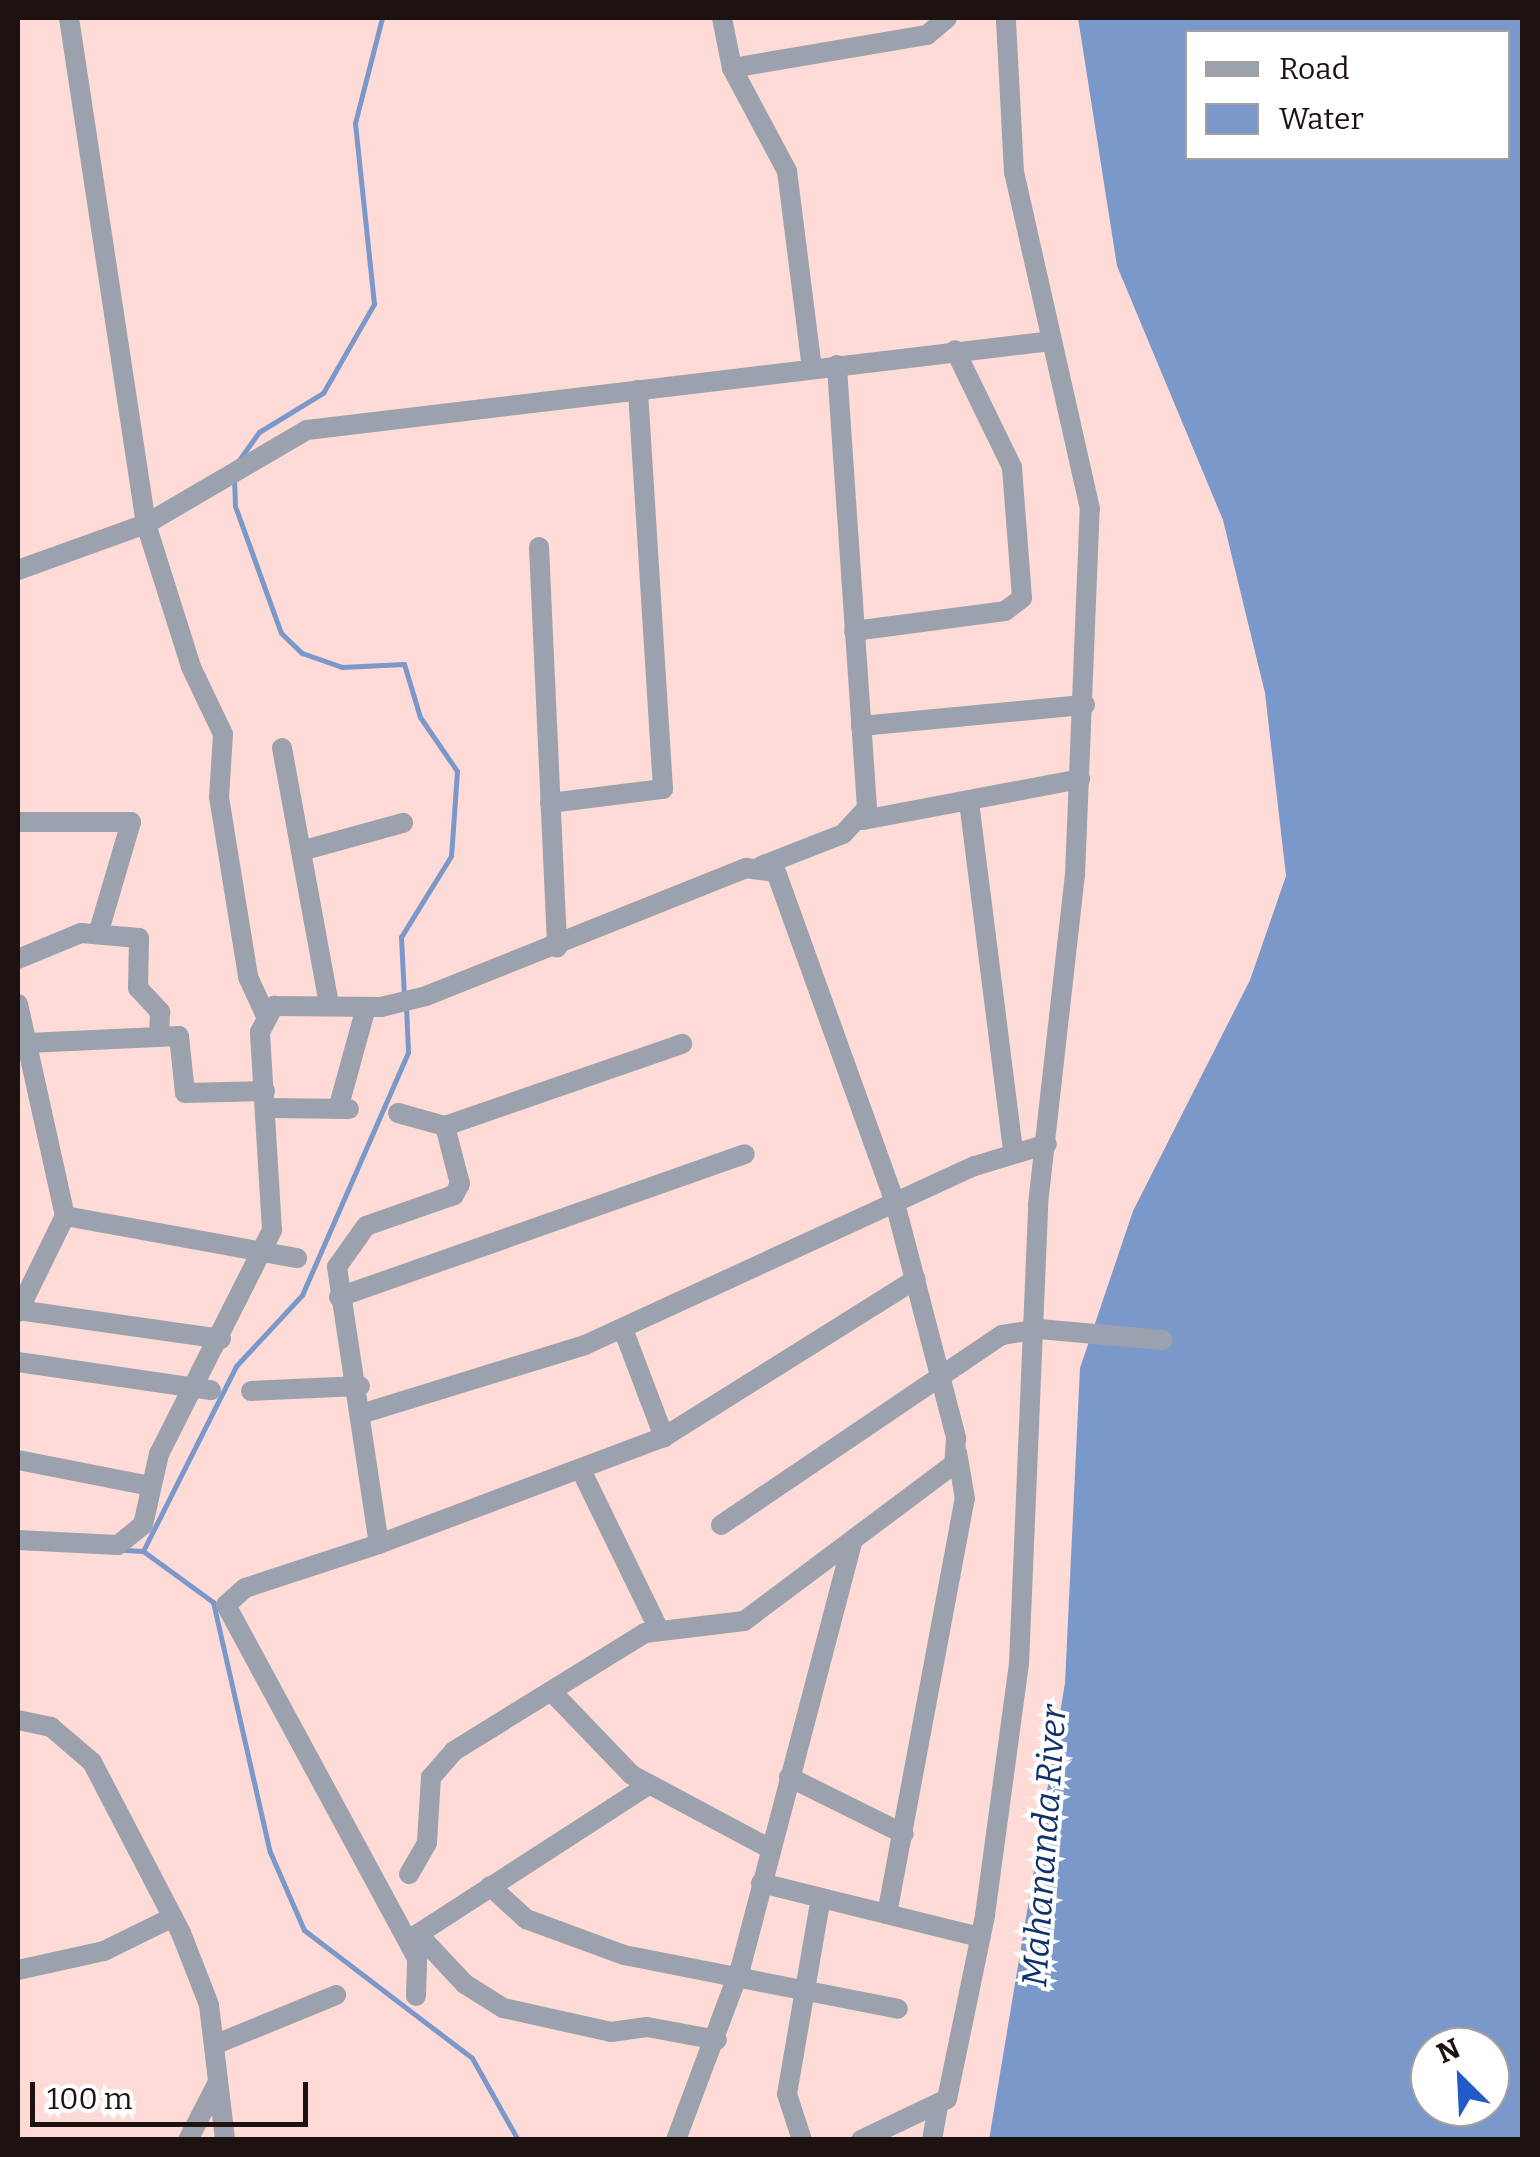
<!DOCTYPE html>
<style>
body{margin:0}
#map{position:relative;width:1540px;height:2157px;overflow:hidden;background:#ffdbd7;font-family:Bitter,serif}
div>[style]{position:absolute}
.water>*{inset:0;background:#7b98ca}
.stream>*{height:5px;margin:-2.5px;padding:0 2.5px;transform-origin:2.5px;border-radius:2.5px;background:#7b98ca}
.minor>*{height:20px;margin:-10px;padding:0 10px;transform-origin:10px;border-radius:10px;background:#9ba2ad}
span{translate:-50% -50%;white-space:nowrap;text-align:center;line-height:1.15;-webkit-text-stroke:8px #fff;paint-order:stroke}
.water-label{font-size:35px;color:#11316d;font-style:italic}
.frame{position:absolute;inset:0;border:20px solid #1e1211;pointer-events:none}
.legend{position:absolute;left:1185px;top:30px;width:325px;height:130px;box-sizing:border-box;background:#fff;border:2px solid #a5a0a0;margin:0;padding:12px 18px;list-style:none;font-size:30px;color:#1e1211}
.legend li{display:flex;align-items:center;gap:20px;height:50px}
.legend b{width:50px;border:2px solid #a5a0a0}
.north{position:absolute;left:1410px;top:2027px;width:100px;height:100px;box-sizing:border-box;background:#fff;border:2px solid #a5a0a0;border-radius:50%;rotate:336deg;font-size:28px;font-weight:700;line-height:40px;text-align:center;color:#1e1211}
.north::after{content:'';display:block;margin:auto;width:35px;height:45px;background:#225bc7;clip-path:polygon(50% 0,100% 100%,50% 72%,0 100%)}
.scale{position:absolute;left:30px;top:2082px;width:278px;height:45px;box-sizing:border-box;border:5px solid #1e1211;border-top:0;padding-left:12px;font-size:30px;line-height:35px;white-space:nowrap;color:#1e1211;-webkit-text-stroke:8px #fff;paint-order:stroke}
</style>
<div id="map">
<div class="water">
<i style="clip-path:polygon(evenodd,1078px 18px,1522px 18px,1522px 2139px,989px 2140px,1065px 1683px,1080px 1368px,1133px 1211px,1250px 980px,1286px 876px,1265px 693px,1223px 520px,1117px 266px,1078px 18px,1188px 32px,1508px 32px,1508px 158px,1188px 158px,1188px 32px,1078px 18px,1430px 2047px,1490px 2047px,1490px 2107px,1430px 2107px,1430px 2047px)"></i>
</div>
<div class="stream">
<i style="left:234px;top:467px;width:43px;rotate:-54.5deg"></i>
<i style="left:259px;top:432px;width:75px;rotate:-31.4deg"></i>
<i style="left:323px;top:393px;width:103px;rotate:-60.2deg"></i>
<i style="left:374px;top:304px;width:182px;rotate:-96deg"></i>
<i style="left:355px;top:123px;width:108px;rotate:-75.6deg"></i>
<i style="left:234px;top:478px;width:28px;rotate:88deg"></i>
<i style="left:235px;top:506px;width:135px;rotate:70.1deg"></i>
<i style="left:281px;top:633px;width:29px;rotate:44deg"></i>
<i style="left:302px;top:653px;width:42px;rotate:19.3deg"></i>
<i style="left:342px;top:667px;width:62px;rotate:-2.8deg"></i>
<i style="left:404px;top:664px;width:55px;rotate:73.2deg"></i>
<i style="left:420px;top:717px;width:65px;rotate:55.6deg"></i>
<i style="left:457px;top:771px;width:85px;rotate:94deg"></i>
<i style="left:451px;top:856px;width:95px;rotate:121.7deg"></i>
<i style="left:401px;top:937px;width:60px;rotate:87.1deg"></i>
<i style="left:125px;top:1550px;width:18px;rotate:3deg"></i>
<i style="left:143px;top:1551px;width:87px;rotate:36.1deg"></i>
<i style="left:213px;top:1602px;width:256px;rotate:77.2deg"></i>
<i style="left:270px;top:1852px;width:85px;rotate:66.4deg"></i>
<i style="left:304px;top:1930px;width:211px;rotate:37.3deg"></i>
<i style="left:472px;top:2058px;width:94px;rotate:60.7deg"></i>
<i style="left:143px;top:1551px;width:207px;rotate:-63.3deg"></i>
<i style="left:236px;top:1366px;width:97px;rotate:-47.1deg"></i>
<i style="left:302px;top:1295px;width:265px;rotate:-66.4deg"></i>
<i style="left:408px;top:1052px;width:45px;rotate:-92.5deg"></i>
</div>
<div class="minor">
<i style="left:69px;top:18px;width:512px;rotate:81.35deg"></i>
<i style="left:146px;top:524px;width:150px;rotate:72.5deg"></i>
<i style="left:191px;top:667px;width:74px;rotate:64.5deg"></i>
<i style="left:223px;top:734px;width:63px;rotate:93.6deg"></i>
<i style="left:219px;top:797px;width:182px;rotate:80.8deg"></i>
<i style="left:248px;top:977px;width:41px;rotate:65.3deg"></i>
<i style="left:722px;top:18px;width:51px;rotate:78.7deg"></i>
<i style="left:732px;top:68px;width:117px;rotate:61.9deg"></i>
<i style="left:787px;top:171px;width:199px;rotate:82.8deg"></i>
<i style="left:732px;top:68px;width:198px;rotate:-9.6deg"></i>
<i style="left:927px;top:35px;width:26px;rotate:-40deg"></i>
<i style="left:539px;top:547px;width:401px;rotate:87.4deg"></i>
<i style="left:18px;top:570px;width:136px;rotate:-19.8deg"></i>
<i style="left:146px;top:524px;width:186px;rotate:-30.3deg"></i>
<i style="left:307px;top:430px;width:749px;rotate:-6.82deg"></i>
<i style="left:854px;top:631px;width:152px;rotate:-7.5deg"></i>
<i style="left:1005px;top:611px;width:21px;rotate:-37deg"></i>
<i style="left:1022px;top:598px;width:131px;rotate:-94.4deg"></i>
<i style="left:1012px;top:467px;width:130px;rotate:-116deg"></i>
<i style="left:861px;top:726px;width:225px;rotate:-5.4deg"></i>
<i style="left:282px;top:748px;width:259px;rotate:79.6deg"></i>
<i style="left:969px;top:802px;width:352px;rotate:82.8deg"></i>
<i style="left:550px;top:803px;width:114px;rotate:-7.1deg"></i>
<i style="left:663px;top:789px;width:400px;rotate:-93.6deg"></i>
<i style="left:863px;top:820px;width:221px;rotate:-10.7deg"></i>
<i style="left:18px;top:822px;width:113px"></i>
<i style="left:131px;top:822px;width:114px;rotate:106.4deg"></i>
<i style="left:301px;top:851px;width:106px;rotate:-15.4deg"></i>
<i style="left:761px;top:866px;width:88px;rotate:-21.3deg"></i>
<i style="left:843px;top:834px;width:35px;rotate:-47deg"></i>
<i style="left:867px;top:808px;width:444px;rotate:-93.9deg"></i>
<i style="left:18px;top:959px;width:68px;rotate:-22.4deg"></i>
<i style="left:81px;top:933px;width:58px;rotate:4.9deg"></i>
<i style="left:139px;top:938px;width:50px;rotate:91.1deg"></i>
<i style="left:138px;top:988px;width:33px;rotate:47deg"></i>
<i style="left:160px;top:1012px;width:23px;rotate:92deg"></i>
<i style="left:18px;top:1004px;width:217px;rotate:77.5deg"></i>
<i style="left:65px;top:1216px;width:107px;rotate:116.1deg"></i>
<i style="left:28px;top:1043px;width:151px;rotate:-2.7deg"></i>
<i style="left:179px;top:1036px;width:57px;rotate:84deg"></i>
<i style="left:185px;top:1093px;width:80px;rotate:-1.4deg"></i>
<i style="left:267px;top:1108px;width:82px;rotate:0.7deg"></i>
<i style="left:338px;top:1109px;width:106px;rotate:-74.6deg"></i>
<i style="left:398px;top:1113px;width:49px;rotate:15.5deg"></i>
<i style="left:445px;top:1126px;width:60px;rotate:75.5deg"></i>
<i style="left:460px;top:1184px;width:13px;rotate:119deg"></i>
<i style="left:454px;top:1195px;width:93px;rotate:160.6deg"></i>
<i style="left:366px;top:1226px;width:50px;rotate:125.3deg"></i>
<i style="left:337px;top:1267px;width:280px;rotate:81.4deg"></i>
<i style="left:379px;top:1544px;width:304px;rotate:-20.6deg"></i>
<i style="left:664px;top:1437px;width:297px;rotate:-32.1deg"></i>
<i style="left:445px;top:1126px;width:251px;rotate:-19.1deg"></i>
<i style="left:65px;top:1216px;width:236px;rotate:10.3deg"></i>
<i style="left:339px;top:1297px;width:430px;rotate:-19.4deg"></i>
<i style="left:18px;top:1310px;width:205px;rotate:8.1deg"></i>
<i style="left:623px;top:1329px;width:116px;rotate:69.2deg"></i>
<i style="left:18px;top:1362px;width:195px;rotate:8.3deg"></i>
<i style="left:251px;top:1391px;width:109px;rotate:-2.6deg"></i>
<i style="left:364px;top:1413px;width:231px;rotate:-17.1deg"></i>
<i style="left:585px;top:1345px;width:429px;rotate:-24.7deg"></i>
<i style="left:975px;top:1166px;width:75px;rotate:-17deg"></i>
<i style="left:18px;top:1460px;width:135px;rotate:11.1deg"></i>
<i style="left:581px;top:1470px;width:176px;rotate:64deg"></i>
<i style="left:721px;top:1525px;width:339px;rotate:-34.1deg"></i>
<i style="left:1002px;top:1335px;width:37px;rotate:-9deg"></i>
<i style="left:1039px;top:1329px;width:124px;rotate:5.1deg"></i>
<i style="left:18px;top:1540px;width:100px;rotate:2.9deg"></i>
<i style="left:118px;top:1545px;width:32px;rotate:-39deg"></i>
<i style="left:143px;top:1525px;width:73px;rotate:-77.3deg"></i>
<i style="left:159px;top:1454px;width:251px;rotate:-63.2deg"></i>
<i style="left:272px;top:1230px;width:198px;rotate:-93.5deg"></i>
<i style="left:260px;top:1032px;width:30px;rotate:-62deg"></i>
<i style="left:274px;top:1006px;width:107px;rotate:0.5deg"></i>
<i style="left:381px;top:1007px;width:46px;rotate:-13.7deg"></i>
<i style="left:426px;top:996px;width:345px;rotate:-21.8deg"></i>
<i style="left:746px;top:868px;width:30px;rotate:8deg"></i>
<i style="left:776px;top:872px;width:352px;rotate:70.2deg"></i>
<i style="left:895px;top:1203px;width:243px;rotate:75.4deg"></i>
<i style="left:956px;top:1438px;width:26px;rotate:94deg"></i>
<i style="left:954px;top:1464px;width:262px;rotate:143.2deg"></i>
<i style="left:744px;top:1621px;width:100px;rotate:173.1deg"></i>
<i style="left:645px;top:1633px;width:225px;rotate:148.3deg"></i>
<i style="left:454px;top:1751px;width:35px;rotate:131deg"></i>
<i style="left:431px;top:1777px;width:66px;rotate:93.5deg"></i>
<i style="left:427px;top:1843px;width:36px;rotate:120deg"></i>
<i style="left:379px;top:1544px;width:141px;rotate:161.8deg"></i>
<i style="left:245px;top:1588px;width:25px;rotate:138deg"></i>
<i style="left:226px;top:1605px;width:401px;rotate:61.6deg"></i>
<i style="left:552px;top:1692px;width:115px;rotate:46.1deg"></i>
<i style="left:632px;top:1775px;width:155px;rotate:28.1deg"></i>
<i style="left:18px;top:1720px;width:34px;rotate:12deg"></i>
<i style="left:51px;top:1727px;width:54px;rotate:40.5deg"></i>
<i style="left:92px;top:1762px;width:193px;rotate:62.5deg"></i>
<i style="left:181px;top:1933px;width:77px;rotate:68.7deg"></i>
<i style="left:209px;top:2005px;width:136px;rotate:83.2deg"></i>
<i style="left:789px;top:1777px;width:128px;rotate:26.4deg"></i>
<i style="left:761px;top:1883px;width:226px;rotate:13.9deg"></i>
<i style="left:490px;top:1886px;width:49px;rotate:42.5deg"></i>
<i style="left:526px;top:1919px;width:104px;rotate:20.2deg"></i>
<i style="left:624px;top:1955px;width:279px;rotate:11.1deg"></i>
<i style="left:887px;top:1914px;width:422px;rotate:-79.4deg"></i>
<i style="left:965px;top:1499px;width:48px;rotate:-99.7deg"></i>
<i style="left:418px;top:1934px;width:69px;rotate:46.8deg"></i>
<i style="left:465px;top:1984px;width:45px;rotate:32.3deg"></i>
<i style="left:503px;top:2008px;width:111px;rotate:12.5deg"></i>
<i style="left:611px;top:2032px;width:36px;rotate:-8deg"></i>
<i style="left:647px;top:2027px;width:71px;rotate:10.5deg"></i>
<i style="left:18px;top:1970px;width:88px;rotate:-12.5deg"></i>
<i style="left:104px;top:1951px;width:77px;rotate:-26.2deg"></i>
<i style="left:416px;top:1996px;width:62px;rotate:-88.2deg"></i>
<i style="left:418px;top:1934px;width:274px;rotate:-32.9deg"></i>
<i style="left:214px;top:2045px;width:132px;rotate:-22.3deg"></i>
<i style="left:188px;top:2140px;width:63px;rotate:-62.6deg"></i>
<i style="left:676px;top:2140px;width:186px;rotate:-69.5deg"></i>
<i style="left:741px;top:1966px;width:438px;rotate:-75.3deg"></i>
<i style="left:802px;top:2140px;width:48px;rotate:-108.1deg"></i>
<i style="left:787px;top:2094px;width:199px;rotate:-80.2deg"></i>
<i style="left:861px;top:2140px;width:95px;rotate:-25.5deg"></i>
<i style="left:947px;top:2099px;width:188px;rotate:-78.3deg"></i>
<i style="left:985px;top:1915px;width:253px;rotate:-82.3deg"></i>
<i style="left:1019px;top:1664px;width:460px;rotate:-87.6deg"></i>
<i style="left:1038px;top:1204px;width:331px;rotate:-83.6deg"></i>
<i style="left:1075px;top:875px;width:366px;rotate:-87.7deg"></i>
<i style="left:1090px;top:509px;width:344px;rotate:-102.7deg"></i>
<i style="left:1014px;top:173px;width:155px;rotate:-93deg"></i>
<i style="left:932px;top:2140px;width:35px;rotate:-80deg"></i>
</div>
<div class="water-label">
<span style="left:1044px;top:1846px;rotate:-86deg">Mahananda River</span>
</div>
<div class="frame"></div>
<ul class="legend">
<li><b style="height:12px;background:#9ba2ad"></b>Road</li>
<li><b style="height:28px;background:#7b98ca"></b>Water</li>
</ul>
<div class="north">N</div>
<div class="scale">100 m</div>
</div>
